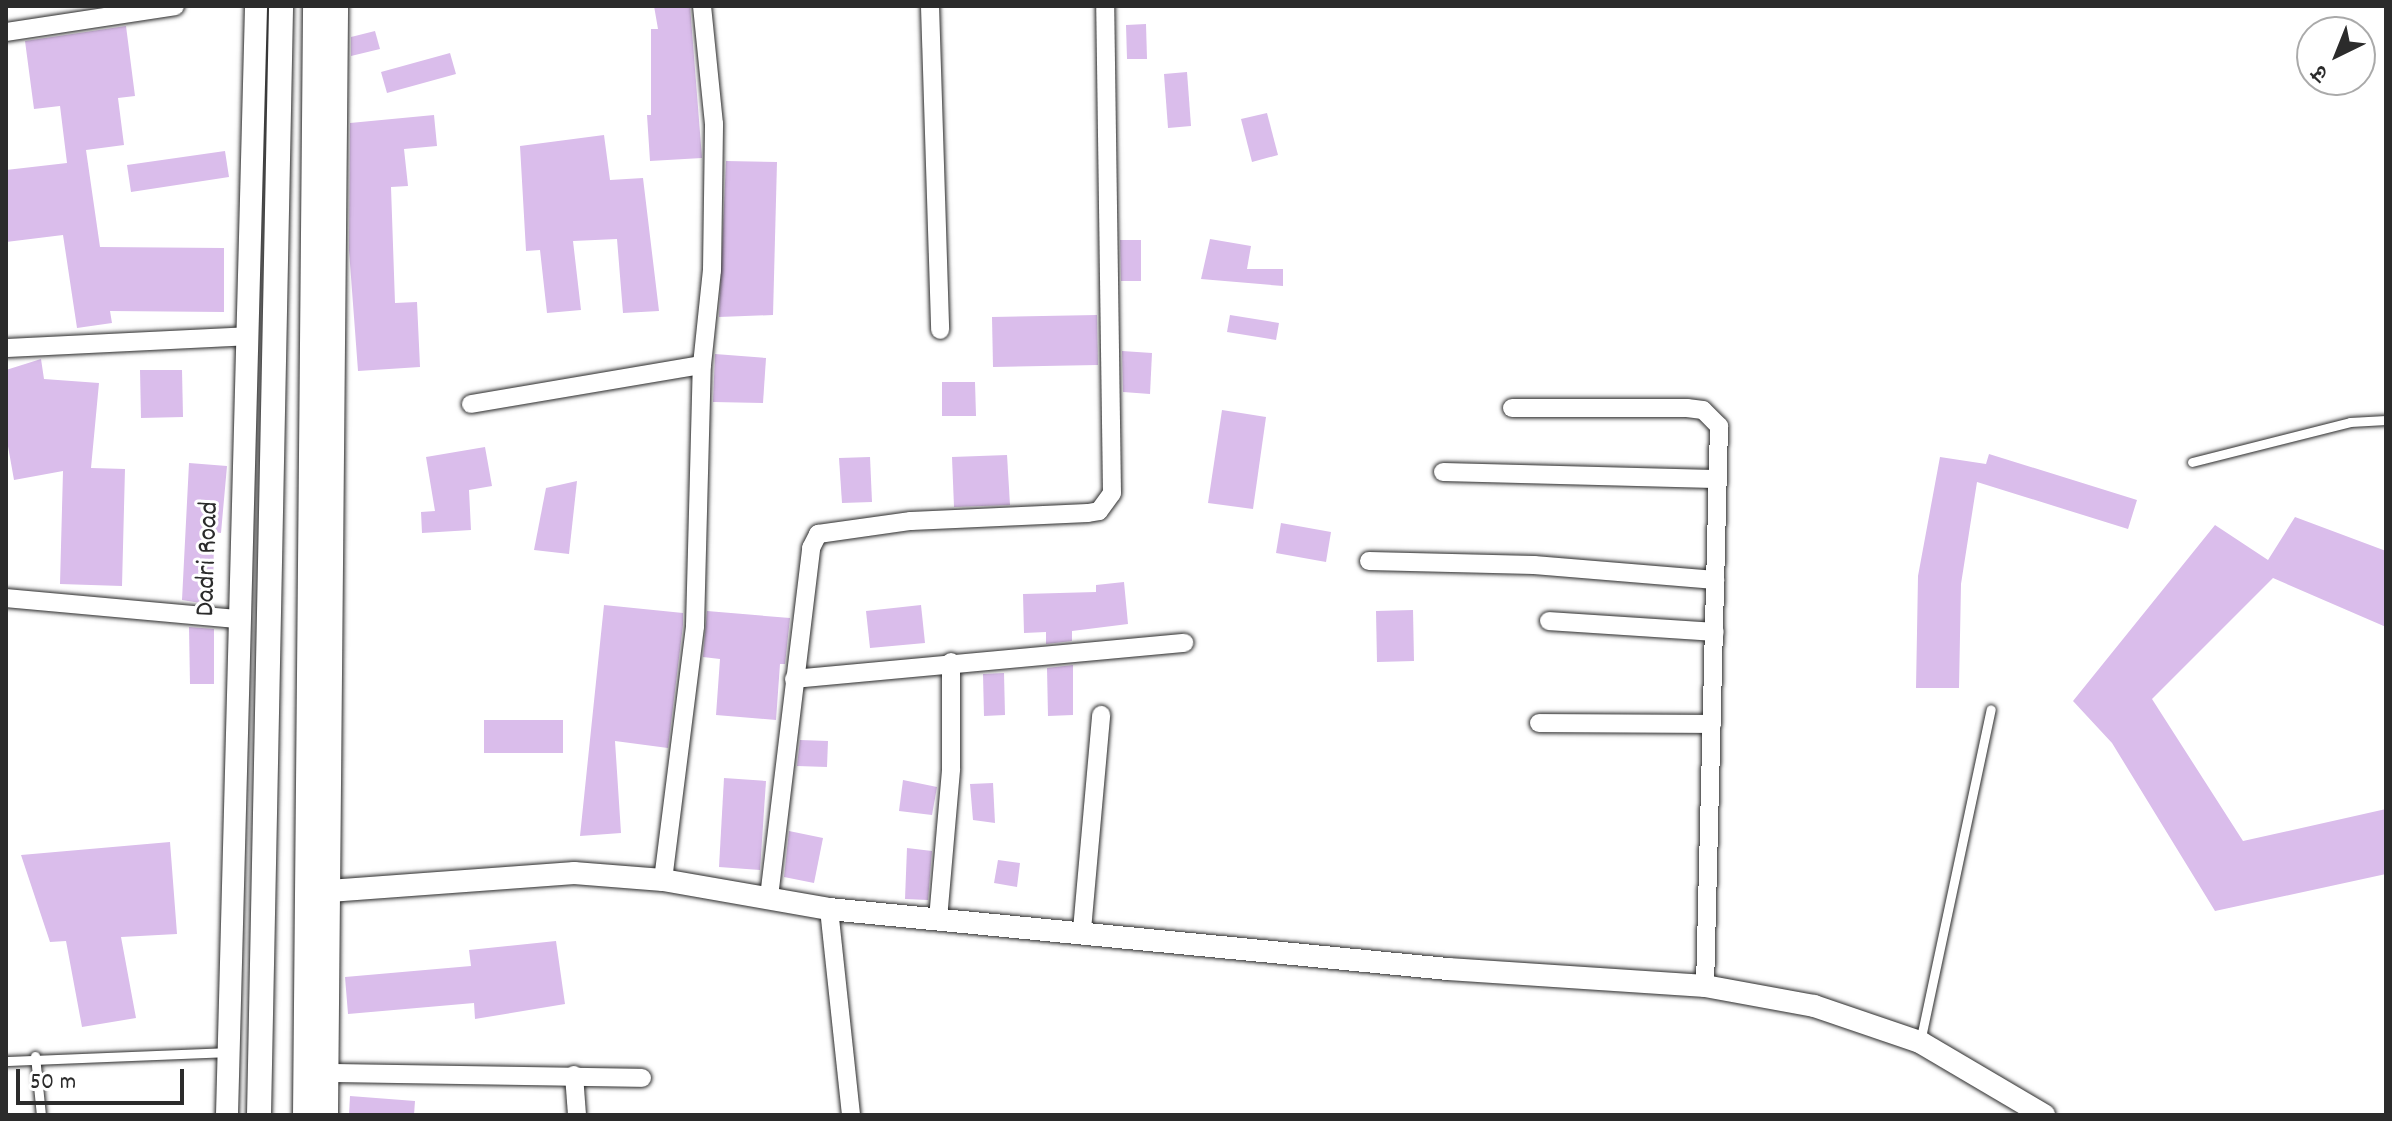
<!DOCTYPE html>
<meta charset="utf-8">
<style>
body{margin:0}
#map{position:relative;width:2392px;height:1121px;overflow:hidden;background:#fff;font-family:Dekko,"Playpen Sans Deva",sans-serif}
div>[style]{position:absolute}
.building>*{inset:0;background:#dabdeb}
.roads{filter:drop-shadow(0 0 2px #2b2b2b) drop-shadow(0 0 2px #2b2b2b)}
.service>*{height:9px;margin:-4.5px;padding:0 4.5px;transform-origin:4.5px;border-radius:4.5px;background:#fff}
.minor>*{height:18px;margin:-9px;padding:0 9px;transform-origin:9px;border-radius:9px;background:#fff}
.tertiary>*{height:22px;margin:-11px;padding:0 11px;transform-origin:11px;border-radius:11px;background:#fff}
.secondary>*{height:24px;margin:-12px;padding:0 12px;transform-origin:12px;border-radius:12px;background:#fff}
span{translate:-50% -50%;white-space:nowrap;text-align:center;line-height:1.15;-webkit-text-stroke:6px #fff;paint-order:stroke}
.street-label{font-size:28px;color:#2b2b2b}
.frame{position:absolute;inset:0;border:8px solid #2b2b2b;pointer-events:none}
.north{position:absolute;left:2296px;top:16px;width:80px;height:80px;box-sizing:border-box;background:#fff;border:2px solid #aaa;border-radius:50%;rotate:223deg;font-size:22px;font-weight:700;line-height:32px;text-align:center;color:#2b2b2b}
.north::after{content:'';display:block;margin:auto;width:28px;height:36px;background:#2b2b2b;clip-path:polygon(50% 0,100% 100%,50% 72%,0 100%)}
.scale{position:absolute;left:16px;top:1069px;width:168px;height:36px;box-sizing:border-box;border:4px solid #2b2b2b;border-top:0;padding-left:10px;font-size:24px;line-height:28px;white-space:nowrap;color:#2b2b2b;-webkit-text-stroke:6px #fff;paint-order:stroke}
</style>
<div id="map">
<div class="building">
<i style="clip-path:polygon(654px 6px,690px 6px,702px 158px,650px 161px,647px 115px,651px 115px,651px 29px,658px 29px)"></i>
<i style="clip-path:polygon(1146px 24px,1147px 59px,1127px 59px,1126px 25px)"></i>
<i style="clip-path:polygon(126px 26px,135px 96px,118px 98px,124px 145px,86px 150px,100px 247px,224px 248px,224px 312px,110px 311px,112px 323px,77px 328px,63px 235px,6px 242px,6px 170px,67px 163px,60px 106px,34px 109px,25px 41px)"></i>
<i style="clip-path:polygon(375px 31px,380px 49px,351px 56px,351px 37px)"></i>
<i style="clip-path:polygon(450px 53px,456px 74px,387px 93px,381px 72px)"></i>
<i style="clip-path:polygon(1187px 72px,1191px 126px,1168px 128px,1164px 74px)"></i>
<i style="clip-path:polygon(1267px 113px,1278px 155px,1252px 162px,1241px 119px)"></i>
<i style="clip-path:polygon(434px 115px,437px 146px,404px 149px,408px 186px,391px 187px,395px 303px,417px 302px,420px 367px,358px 371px,349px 250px,350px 123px)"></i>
<i style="clip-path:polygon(604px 135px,610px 180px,643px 178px,659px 311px,623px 313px,617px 239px,573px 241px,581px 310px,547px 313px,540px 250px,526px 251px,520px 146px)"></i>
<i style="clip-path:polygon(225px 151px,229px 177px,131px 192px,127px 165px)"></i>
<i style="clip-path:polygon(726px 161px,777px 162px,773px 315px,719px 317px)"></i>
<i style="clip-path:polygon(1210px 239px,1251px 246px,1247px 269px,1283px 269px,1283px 286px,1201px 279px)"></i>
<i style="clip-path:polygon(1120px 240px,1141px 240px,1141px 281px,1121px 281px)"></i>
<i style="clip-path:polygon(1097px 315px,1098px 365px,993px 367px,992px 317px)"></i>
<i style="clip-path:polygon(1230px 315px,1279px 323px,1276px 340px,1227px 332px)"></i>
<i style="clip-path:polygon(1122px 351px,1152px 353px,1150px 394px,1123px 392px)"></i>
<i style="clip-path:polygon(715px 354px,766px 358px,763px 403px,713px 402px)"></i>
<i style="clip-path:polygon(41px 359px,44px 379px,99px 383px,91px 468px,125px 469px,122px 586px,60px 584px,63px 471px,14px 480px,6px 435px,6px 370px)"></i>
<i style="clip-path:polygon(140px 370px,182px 370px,183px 417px,141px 418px)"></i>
<i style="clip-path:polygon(942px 382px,975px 382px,976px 416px,942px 416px)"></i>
<i style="clip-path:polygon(1222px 410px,1266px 417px,1253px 509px,1208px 503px)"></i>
<i style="clip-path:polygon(485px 447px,492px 486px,469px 490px,471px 530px,422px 533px,421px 512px,435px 511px,426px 457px)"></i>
<i style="clip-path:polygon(1989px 454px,2137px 500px,2128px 529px,1977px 482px,1961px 584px,1959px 688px,1916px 688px,1918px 576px,1940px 457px,1986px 464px)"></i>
<i style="clip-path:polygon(1007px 455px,1010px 505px,954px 507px,952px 457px)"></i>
<i style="clip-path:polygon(870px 457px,872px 502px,842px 503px,839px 458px)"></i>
<i style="clip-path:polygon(189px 463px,227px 466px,221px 533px,214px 532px,213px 605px,182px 600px)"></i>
<i style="clip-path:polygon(577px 481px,569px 554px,534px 550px,546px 488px)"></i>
<i style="clip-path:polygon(2295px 517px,2386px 551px,2386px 627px,2273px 578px,2152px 699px,2243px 841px,2386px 809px,2386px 874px,2215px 911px,2112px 743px,2073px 701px,2215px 525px,2268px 560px)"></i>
<i style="clip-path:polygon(1281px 523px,1331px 532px,1326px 562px,1276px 553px)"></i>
<i style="clip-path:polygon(1124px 582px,1128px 624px,1072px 631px,1072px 641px,1046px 644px,1046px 632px,1024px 633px,1023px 594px,1096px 592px,1096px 585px)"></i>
<i style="clip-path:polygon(604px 605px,683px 613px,683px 625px,668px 748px,615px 741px,621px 833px,580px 836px)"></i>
<i style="clip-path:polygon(921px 605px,925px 643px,870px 648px,866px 611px)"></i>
<i style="clip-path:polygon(1413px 610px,1414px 661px,1377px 662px,1376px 611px)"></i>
<i style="clip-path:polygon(707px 611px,790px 618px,785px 664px,780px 664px,776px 720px,716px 715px,720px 659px,703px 657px)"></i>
<i style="clip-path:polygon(189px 627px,214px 629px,214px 684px,190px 684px)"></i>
<i style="clip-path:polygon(1073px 665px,1073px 715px,1048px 716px,1047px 668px)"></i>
<i style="clip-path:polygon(1004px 673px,1005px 715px,984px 716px,983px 674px)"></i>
<i style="clip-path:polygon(484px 720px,563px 720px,563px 753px,484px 753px)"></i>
<i style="clip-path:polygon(800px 740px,828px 741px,827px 767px,797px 766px)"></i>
<i style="clip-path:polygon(724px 778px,766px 781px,760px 870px,719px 867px)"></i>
<i style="clip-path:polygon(903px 780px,937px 787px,932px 815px,899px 811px)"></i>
<i style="clip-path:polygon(993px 783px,995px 823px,973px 820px,970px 784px)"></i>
<i style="clip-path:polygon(789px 831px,823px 838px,814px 883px,784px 877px)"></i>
<i style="clip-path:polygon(170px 842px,177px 934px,121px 937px,136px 1018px,82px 1027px,66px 941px,50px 942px,21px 855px)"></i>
<i style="clip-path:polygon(907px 848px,932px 851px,928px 900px,905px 899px)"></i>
<i style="clip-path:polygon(998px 860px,1020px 863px,1017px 887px,994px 883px)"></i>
<i style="clip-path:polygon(556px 941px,565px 1004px,475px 1019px,474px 1003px,348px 1014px,345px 977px,471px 966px,469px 950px)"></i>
<i style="clip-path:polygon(350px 1096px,415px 1101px,414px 1115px,349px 1115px)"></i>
</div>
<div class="roads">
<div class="service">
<i style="left:2192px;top:462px;width:163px;rotate:-14.2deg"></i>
<i style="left:2350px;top:422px;width:36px;rotate:-3deg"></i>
<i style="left:1920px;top:1042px;width:340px;rotate:-78deg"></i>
<i style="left:35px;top:1056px;width:59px;rotate:84.2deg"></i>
<i style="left:6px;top:1061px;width:220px;rotate:-2.3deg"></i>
</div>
<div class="minor">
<i style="left:930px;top:6px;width:324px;rotate:88.2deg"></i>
<i style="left:6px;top:32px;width:171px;rotate:-8.7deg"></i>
<i style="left:6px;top:348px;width:242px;rotate:-2.8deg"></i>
<i style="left:471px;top:404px;width:234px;rotate:-9.6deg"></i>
<i style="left:1512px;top:408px;width:175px"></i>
<i style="left:1687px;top:408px;width:16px;rotate:7deg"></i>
<i style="left:1703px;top:410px;width:23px;rotate:45deg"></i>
<i style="left:1719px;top:426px;width:560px;rotate:91.43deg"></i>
<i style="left:1443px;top:472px;width:272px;rotate:1.5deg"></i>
<i style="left:1369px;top:561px;width:165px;rotate:1.4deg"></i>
<i style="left:1534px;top:565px;width:182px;rotate:4.7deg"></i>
<i style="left:6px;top:598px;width:231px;rotate:5.2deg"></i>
<i style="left:1549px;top:621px;width:166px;rotate:3.8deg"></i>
<i style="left:794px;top:679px;width:392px;rotate:-5.3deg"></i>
<i style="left:1539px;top:723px;width:173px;rotate:0.3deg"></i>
<i style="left:663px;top:880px;width:256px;rotate:-82.8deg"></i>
<i style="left:695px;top:626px;width:261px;rotate:-88.5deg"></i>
<i style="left:702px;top:365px;width:96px;rotate:-84deg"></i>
<i style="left:712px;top:270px;width:146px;rotate:-89.2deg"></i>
<i style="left:714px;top:124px;width:119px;rotate:-95.8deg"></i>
<i style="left:769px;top:897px;width:352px;rotate:-83.1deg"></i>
<i style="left:811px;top:548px;width:16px;rotate:-63deg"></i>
<i style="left:818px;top:534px;width:94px;rotate:-8deg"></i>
<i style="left:911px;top:521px;width:177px;rotate:-2.6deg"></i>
<i style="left:1088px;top:513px;width:11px;rotate:-10deg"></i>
<i style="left:1099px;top:511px;width:22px;rotate:-54deg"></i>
<i style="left:1112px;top:493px;width:487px;rotate:-90.8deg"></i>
<i style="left:829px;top:909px;width:207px;rotate:83.9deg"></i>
<i style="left:938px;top:919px;width:151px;rotate:-85deg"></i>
<i style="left:951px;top:769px;width:107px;rotate:-90deg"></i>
<i style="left:1082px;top:930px;width:216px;rotate:-84.9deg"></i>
<i style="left:327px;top:1073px;width:315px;rotate:0.9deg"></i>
<i style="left:574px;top:1075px;width:40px;rotate:85.7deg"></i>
</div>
<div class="tertiary">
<i style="left:329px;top:891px;width:246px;rotate:-4.2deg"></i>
<i style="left:574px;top:873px;width:89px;rotate:4.5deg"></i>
<i style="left:663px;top:880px;width:169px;rotate:9.9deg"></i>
<i style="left:829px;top:909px;width:622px;rotate:5.54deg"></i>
<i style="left:1448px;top:969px;width:258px;rotate:3.8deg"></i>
<i style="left:1705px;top:986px;width:111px;rotate:10.4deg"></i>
<i style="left:1814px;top:1006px;width:112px;rotate:18.8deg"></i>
<i style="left:1920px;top:1042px;width:144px;rotate:30.5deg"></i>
<i style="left:227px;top:1115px;width:1109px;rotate:-88.5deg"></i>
<i style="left:327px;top:1115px;width:1109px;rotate:-89.48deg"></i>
</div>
<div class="secondary">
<i style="left:259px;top:1115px;width:1109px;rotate:-88.86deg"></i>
<i style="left:305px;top:1115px;width:1109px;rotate:-89.48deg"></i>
</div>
</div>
<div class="street-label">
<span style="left:209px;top:559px;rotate:-88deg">Dadri Road</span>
</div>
<div class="frame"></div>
<div class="north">उ</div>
<div class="scale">50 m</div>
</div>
